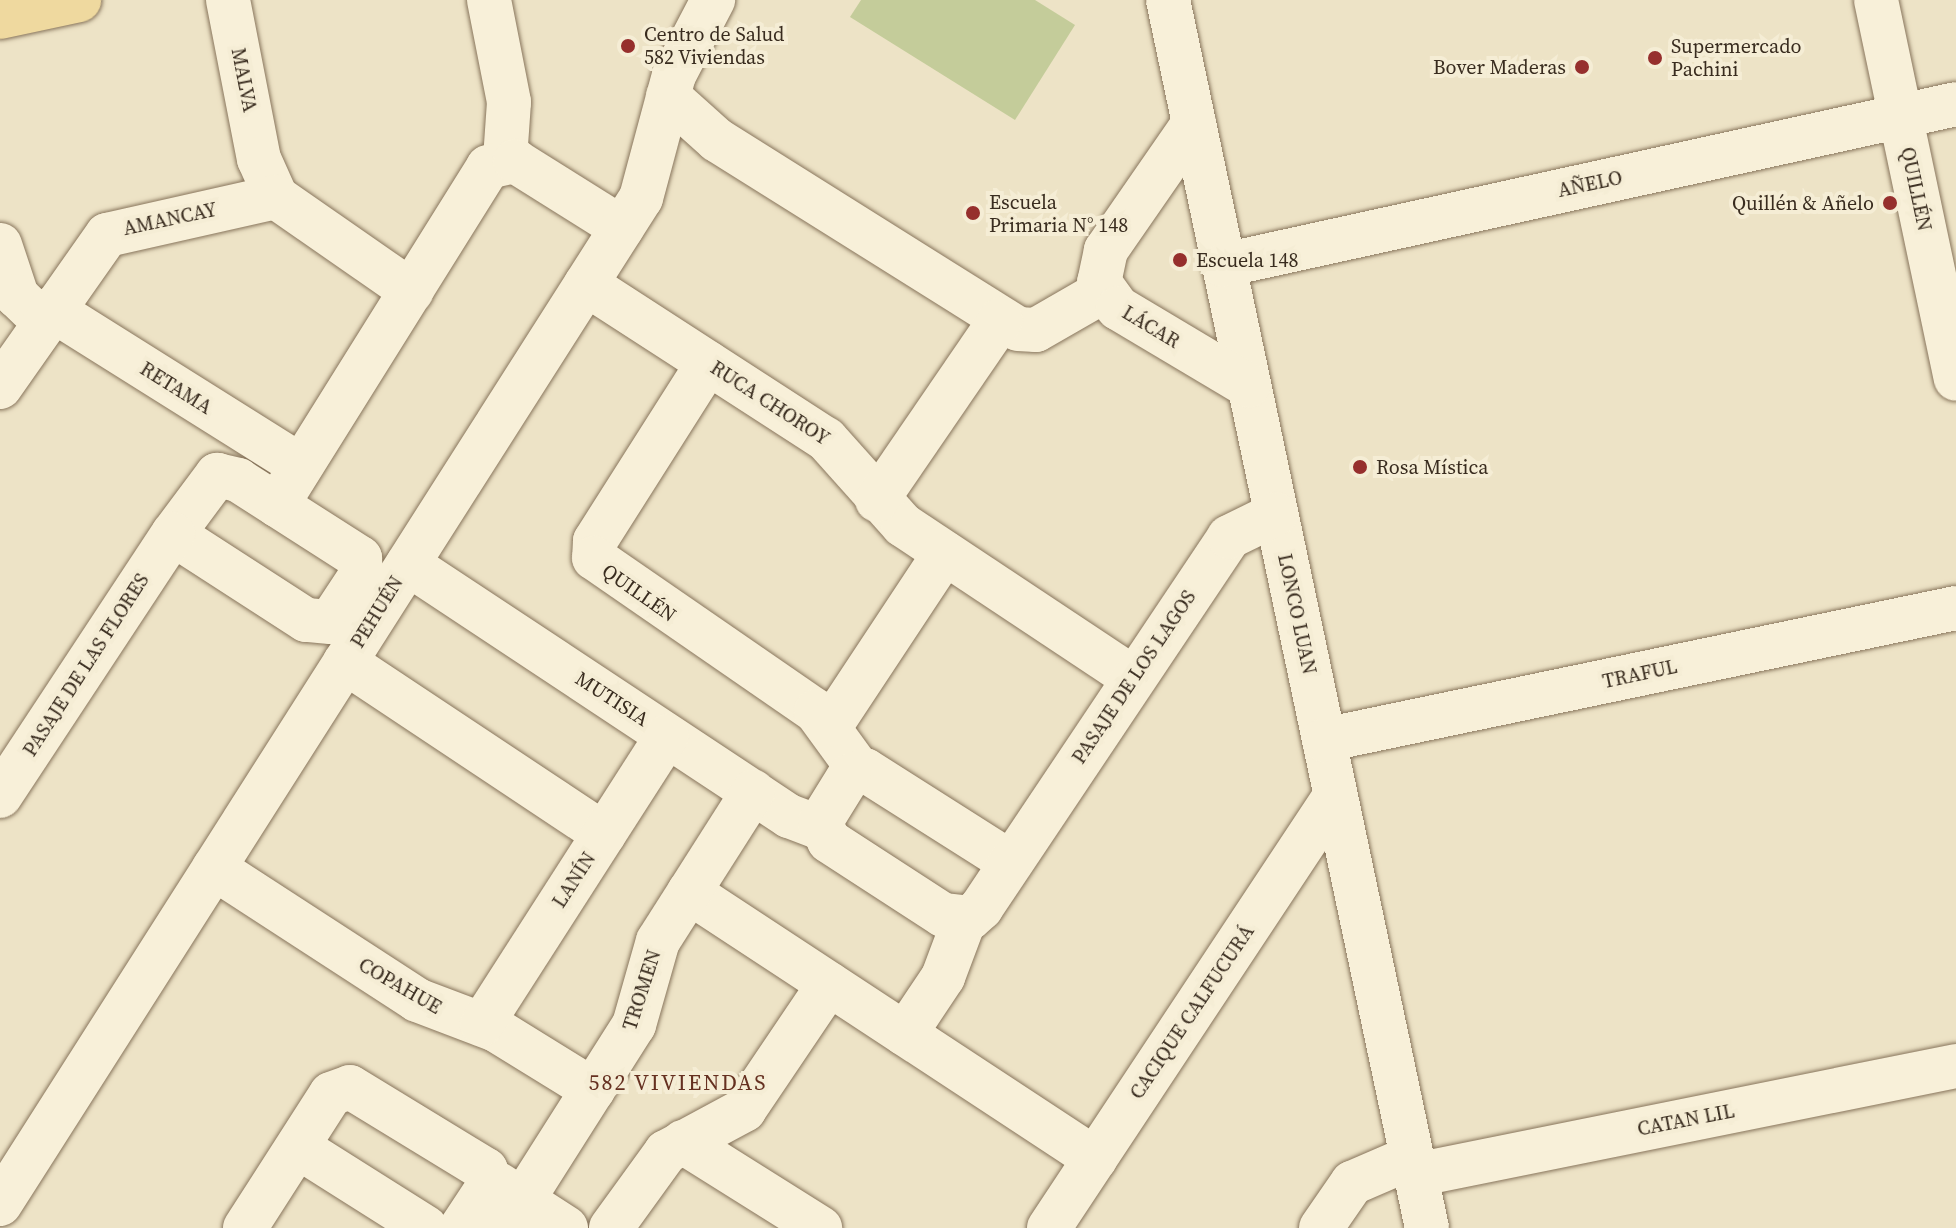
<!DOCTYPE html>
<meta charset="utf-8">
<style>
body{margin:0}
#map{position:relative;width:1956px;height:1228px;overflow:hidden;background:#ede3c6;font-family:"Source Serif 4",serif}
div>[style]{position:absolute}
.green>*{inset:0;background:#c4cc9a}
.roads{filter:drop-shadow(0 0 2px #88755c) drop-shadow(0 0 2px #88755c)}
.minor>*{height:44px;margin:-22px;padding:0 22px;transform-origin:22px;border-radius:22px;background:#f8f0d9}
.major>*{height:44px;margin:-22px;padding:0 22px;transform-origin:22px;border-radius:22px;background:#efd99f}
.dots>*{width:22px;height:22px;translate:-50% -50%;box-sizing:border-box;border:4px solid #f5edd5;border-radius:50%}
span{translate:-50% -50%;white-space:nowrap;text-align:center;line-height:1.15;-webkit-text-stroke:8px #f5edd5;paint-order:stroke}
.poi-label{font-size:20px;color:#392c1f}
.left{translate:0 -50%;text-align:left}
.right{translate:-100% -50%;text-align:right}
.street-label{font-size:20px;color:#392c1f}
.neighbourhood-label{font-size:22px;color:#653020;letter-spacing:2px}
</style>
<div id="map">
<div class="green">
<i style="clip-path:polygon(861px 0,1035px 0,1075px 25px,1015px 120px,850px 17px)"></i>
</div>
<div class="roads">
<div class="minor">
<i style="left:228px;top:0;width:162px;rotate:79deg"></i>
<i style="left:259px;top:159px;width:42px;rotate:65.9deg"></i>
<i style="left:276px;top:197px;width:165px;rotate:34.8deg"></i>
<i style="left:489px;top:0;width:104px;rotate:78.9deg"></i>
<i style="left:509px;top:102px;width:57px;rotate:94deg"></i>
<i style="left:1168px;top:0;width:1255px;rotate:78.09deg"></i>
<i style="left:1876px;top:0;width:387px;rotate:78.1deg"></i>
<i style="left:668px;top:96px;width:66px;rotate:41.9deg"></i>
<i style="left:717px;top:140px;width:355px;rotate:32.1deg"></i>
<i style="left:1018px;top:329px;width:18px;rotate:3deg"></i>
<i style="left:1036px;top:330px;width:76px;rotate:-29.9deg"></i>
<i style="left:1194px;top:123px;width:155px;rotate:124.7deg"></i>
<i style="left:1106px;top:250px;width:33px;rotate:102deg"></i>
<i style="left:1099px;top:282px;width:32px;rotate:54deg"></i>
<i style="left:1118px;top:308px;width:152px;rotate:30.8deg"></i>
<i style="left:0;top:245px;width:54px;rotate:71.6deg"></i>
<i style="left:17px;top:296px;width:36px;rotate:44deg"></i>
<i style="left:1224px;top:265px;width:749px;rotate:-12.4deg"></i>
<i style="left:586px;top:284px;width:286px;rotate:32.9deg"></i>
<i style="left:826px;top:439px;width:115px;rotate:48.2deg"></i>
<i style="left:903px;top:525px;width:276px;rotate:33.6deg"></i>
<i style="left:51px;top:309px;width:295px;rotate:32.1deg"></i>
<i style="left:708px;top:363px;width:211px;rotate:122.4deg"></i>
<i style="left:595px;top:541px;width:17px;rotate:93deg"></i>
<i style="left:594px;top:558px;width:270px;rotate:34.6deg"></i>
<i style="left:816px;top:711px;width:73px;rotate:53.9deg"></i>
<i style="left:0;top:387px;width:186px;rotate:-54.9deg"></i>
<i style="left:107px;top:235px;width:173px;rotate:-12.7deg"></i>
<i style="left:217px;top:475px;width:22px;rotate:13deg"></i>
<i style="left:238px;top:480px;width:145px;rotate:32.6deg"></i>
<i style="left:360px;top:558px;width:17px;rotate:87deg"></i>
<i style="left:361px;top:575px;width:56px;rotate:123.4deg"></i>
<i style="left:330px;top:622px;width:24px;rotate:-175deg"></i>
<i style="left:306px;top:620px;width:158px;rotate:-147.1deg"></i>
<i style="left:173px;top:534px;width:74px;rotate:-53.3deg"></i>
<i style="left:877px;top:500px;width:219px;rotate:-55.6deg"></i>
<i style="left:277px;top:505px;width:398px;rotate:-58deg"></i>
<i style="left:488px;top:167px;width:28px;rotate:-13deg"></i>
<i style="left:515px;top:161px;width:126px;rotate:32.1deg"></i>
<i style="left:408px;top:564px;width:457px;rotate:33.5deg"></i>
<i style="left:789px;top:816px;width:33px;rotate:21deg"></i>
<i style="left:345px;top:662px;width:311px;rotate:33.6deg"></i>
<i style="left:831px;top:725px;width:206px;rotate:-56.5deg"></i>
<i style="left:1324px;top:740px;width:646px;rotate:-11.8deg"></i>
<i style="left:0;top:796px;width:314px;rotate:-56.6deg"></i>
<i style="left:1010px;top:862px;width:172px;rotate:-147.6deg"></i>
<i style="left:865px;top:770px;width:17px;rotate:159deg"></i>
<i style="left:849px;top:776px;width:55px;rotate:121.7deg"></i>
<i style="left:820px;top:823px;width:20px;rotate:63deg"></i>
<i style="left:829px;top:841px;width:136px;rotate:33deg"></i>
<i style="left:943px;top:915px;width:27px;rotate:6deg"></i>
<i style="left:970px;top:918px;width:15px;rotate:-42deg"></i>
<i style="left:981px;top:908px;width:446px;rotate:-56.2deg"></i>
<i style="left:1229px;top:537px;width:52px;rotate:-26.1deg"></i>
<i style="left:214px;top:868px;width:242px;rotate:33deg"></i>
<i style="left:417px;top:1000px;width:85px;rotate:20.8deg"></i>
<i style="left:496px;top:1030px;width:114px;rotate:31.7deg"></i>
<i style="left:689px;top:892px;width:486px;rotate:33.3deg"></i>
<i style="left:482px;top:1024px;width:342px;rotate:-57.3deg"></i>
<i style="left:905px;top:1034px;width:69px;rotate:-56.3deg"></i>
<i style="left:943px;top:977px;width:60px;rotate:-69.4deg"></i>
<i style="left:683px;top:1142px;width:162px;rotate:32.1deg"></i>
<i style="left:298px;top:1147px;width:151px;rotate:32.3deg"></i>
<i style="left:1415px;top:1175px;width:552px;rotate:-11.39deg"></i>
<i style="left:498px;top:1184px;width:81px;rotate:32.9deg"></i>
<i style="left:0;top:1204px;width:1193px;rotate:-57.5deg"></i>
<i style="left:641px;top:198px;width:127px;rotate:-75deg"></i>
<i style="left:674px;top:75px;width:85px;rotate:-62.5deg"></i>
<i style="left:245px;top:1228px;width:159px;rotate:-57.3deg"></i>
<i style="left:331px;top:1094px;width:20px;rotate:-20deg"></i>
<i style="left:350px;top:1087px;width:159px;rotate:31.4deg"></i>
<i style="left:486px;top:1170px;width:17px;rotate:83deg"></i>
<i style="left:488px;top:1187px;width:49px;rotate:123.4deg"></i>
<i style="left:505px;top:1228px;width:241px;rotate:-57.6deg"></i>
<i style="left:634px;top:1025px;width:87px;rotate:-74.1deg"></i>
<i style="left:658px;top:941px;width:177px;rotate:-57.5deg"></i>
<i style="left:611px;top:1228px;width:94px;rotate:-54.1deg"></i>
<i style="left:666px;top:1152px;width:89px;rotate:-28.3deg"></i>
<i style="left:744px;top:1110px;width:152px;rotate:-56deg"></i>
<i style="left:1049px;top:1228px;width:518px;rotate:-56.49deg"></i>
<i style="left:1321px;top:1228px;width:55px;rotate:-55.4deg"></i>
<i style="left:1352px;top:1183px;width:65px;rotate:-23.4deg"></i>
</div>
<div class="major">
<i style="left:0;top:17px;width:81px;rotate:-12.1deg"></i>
</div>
</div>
<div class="dots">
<i style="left:628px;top:46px;background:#962f2d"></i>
<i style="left:1655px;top:58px;background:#962f2d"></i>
<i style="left:1582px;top:67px;background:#962f2d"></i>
<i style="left:1890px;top:203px;background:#962f2d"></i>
<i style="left:973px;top:213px;background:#962f2d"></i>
<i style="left:1180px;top:260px;background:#962f2d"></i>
<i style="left:1360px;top:467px;background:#962f2d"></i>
</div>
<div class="poi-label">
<span class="left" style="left:644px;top:46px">Centro de Salud<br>582 Viviendas</span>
<span class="left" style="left:1671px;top:58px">Supermercado<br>Pachini</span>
<span class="right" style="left:1566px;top:67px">Bover Maderas</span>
<span class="left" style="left:989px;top:214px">Escuela<br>Primaria N° 148</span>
<span class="right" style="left:1874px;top:203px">Quillén &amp; Añelo</span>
<span class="left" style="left:1196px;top:260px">Escuela 148</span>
<span class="left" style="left:1376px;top:467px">Rosa Mística</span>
</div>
<div class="street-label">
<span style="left:244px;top:80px;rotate:79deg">MALVA</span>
<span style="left:1590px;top:184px;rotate:-12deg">AÑELO</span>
<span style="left:1916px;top:189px;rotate:78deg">QUILLÉN</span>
<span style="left:170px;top:219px;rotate:-12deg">AMANCAY</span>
<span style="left:1151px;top:327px;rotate:31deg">LÁCAR</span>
<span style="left:176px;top:388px;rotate:32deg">RETAMA</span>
<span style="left:770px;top:403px;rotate:33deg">RUCA CHOROY</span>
<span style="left:639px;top:593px;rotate:35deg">QUILLÉN</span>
<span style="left:377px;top:612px;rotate:-58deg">PEHUÉN</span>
<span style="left:1297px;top:614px;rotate:78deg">LONCO LUAN</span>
<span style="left:86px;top:665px;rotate:-57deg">PASAJE DE LAS FLORES</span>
<span style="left:1640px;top:674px;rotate:-12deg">TRAFUL</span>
<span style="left:1134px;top:677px;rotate:-56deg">PASAJE DE LOS LAGOS</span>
<span style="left:612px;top:699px;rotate:33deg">MUTISIA</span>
<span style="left:574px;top:880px;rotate:-57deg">LANÍN</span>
<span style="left:400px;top:986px;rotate:30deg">COPAHUE</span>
<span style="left:642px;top:990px;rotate:-72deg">TROMEN</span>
<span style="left:1192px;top:1012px;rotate:-56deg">CACIQUE CALFUCURÁ</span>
<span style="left:1686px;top:1120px;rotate:-11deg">CATAN LIL</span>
</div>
<div class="neighbourhood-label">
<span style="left:678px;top:1083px">582 VIVIENDAS</span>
</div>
</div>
